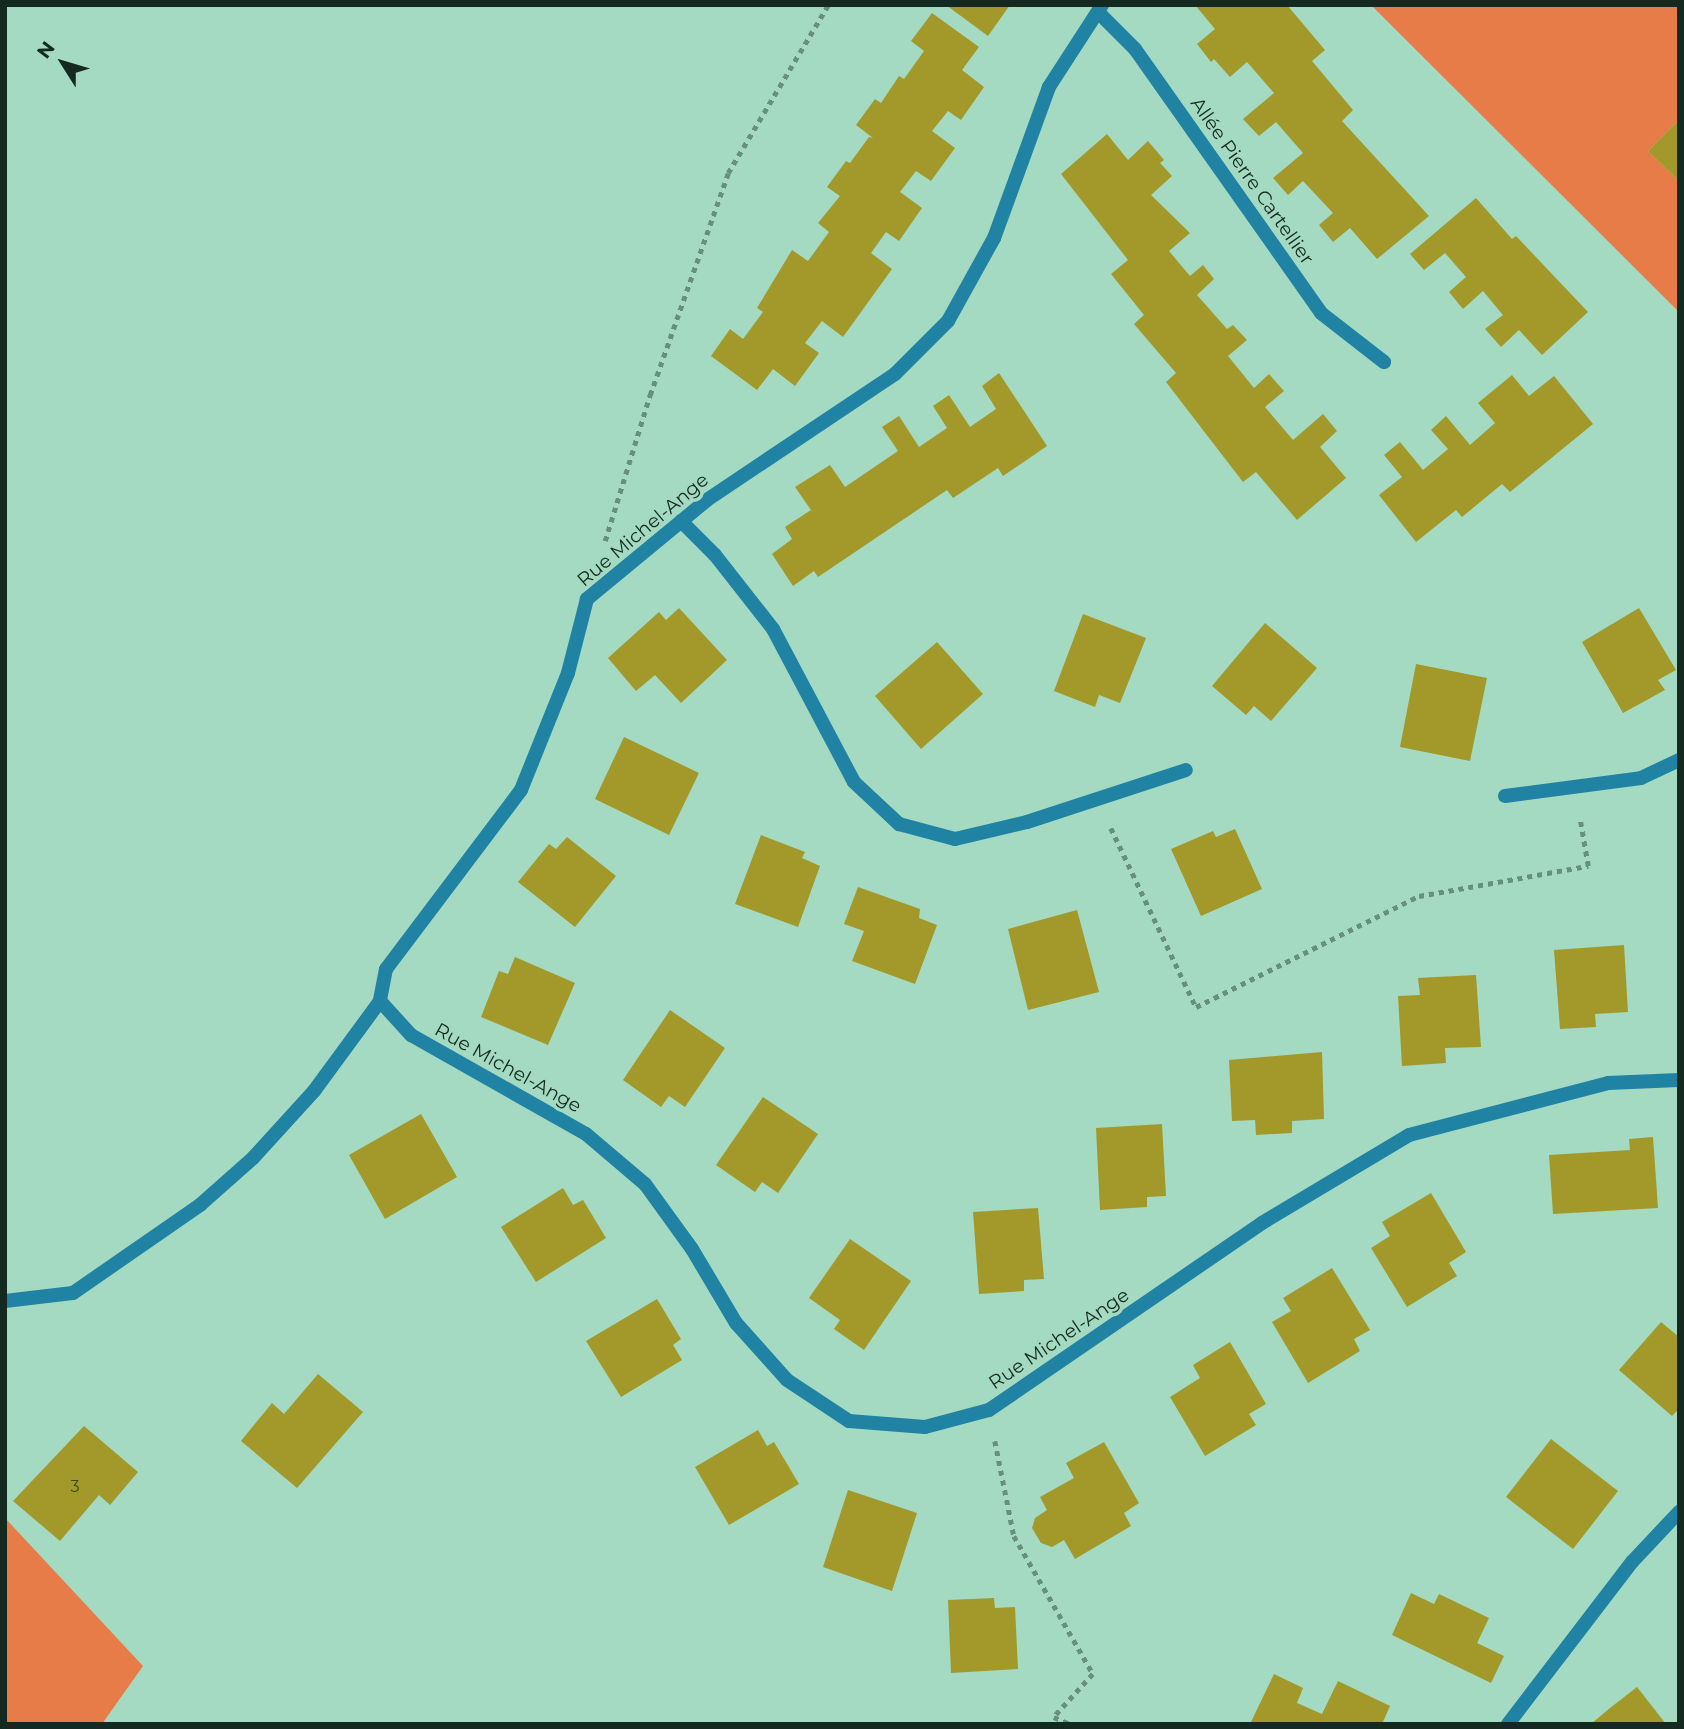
<!DOCTYPE html>
<meta charset="utf-8">
<style>
body{margin:0}
#map{position:relative;width:1684px;height:1729px;overflow:hidden;background:#a3dac1;font-family:Montserrat,sans-serif}
div>[style]{position:absolute}
.green>*{inset:0;background:#e77c49}
.building>*{inset:0;background:#a2992a}
.path>*{height:4.5px;margin-top:-2.25px;transform-origin:0;background:repeating-linear-gradient(90deg,#668f7d 0 5px,transparent 0 10px)}
.minor>*{height:14px;margin:-7px;padding:0 7px;transform-origin:7px;border-radius:7px;background:#2083a3}
span{translate:-50% -50%;white-space:nowrap;text-align:center;line-height:1.15;-webkit-text-stroke:7px #a3dac1;paint-order:stroke}
.number-label{font-size:16px;color:#384623}
.number-label span{-webkit-text-stroke-width:0}
.street-label{font-size:19px;color:#142a21}
.frame{position:absolute;inset:0;border:7px solid #142a21;pointer-events:none}
.north{position:absolute;left:28px;top:28px;width:70px;height:70px;-webkit-text-stroke:5px #a3dac1;paint-order:stroke;rotate:307deg;font-size:19px;font-weight:700;line-height:28px;text-align:center;color:#142a21}
.north::after{content:'';display:block;margin:auto;width:24px;height:32px;background:#142a21;clip-path:polygon(50% 0,100% 100%,50% 72%,0 100%)}
</style>
<div id="map">
<div class="green">
<i style="clip-path:polygon(1371px 5px,1679px 5px,1679px 120px,1648px 151px,1679px 181px,1679px 312px)"></i>
<i style="clip-path:polygon(5px 1518px,143px 1666px,102px 1724px,5px 1724px)"></i>
</div>
<div class="building">
<i style="clip-path:polygon(946px 5px,1010px 5px,988px 36px)"></i>
<i style="clip-path:polygon(1195px 5px,1287px 5px,1325px 50px,1312px 61px,1353px 110px,1342px 121px,1429px 216px,1377px 259px,1350px 228px,1333px 242px,1319px 225px,1333px 213px,1303px 181px,1288px 195px,1273px 178px,1303px 153px,1276px 122px,1259px 136px,1243px 119px,1274px 93px,1247px 62px,1230px 77px,1214px 59px,1211px 62px,1197px 44px,1215px 29px)"></i>
<i style="clip-path:polygon(932px 13px,979px 47px,962px 70px,984px 87px,961px 120px,948px 111px,932px 131px,955px 148px,931px 181px,916px 171px,900px 192px,922px 208px,899px 241px,886px 232px,871px 253px,892px 269px,843px 337px,822px 321px,805px 343px,819px 353px,795px 386px,773px 369px,757px 390px,711px 356px,730px 329px,743px 339px,763px 312px,757px 308px,792px 250px,808px 261px,829px 232px,818px 223px,840px 196px,827px 187px,846px 161px,850px 163px,869px 137px,873px 138px,856px 125px,875px 99px,881px 103px,899px 76px,904px 79px,924px 51px,911px 41px)"></i>
<i style="clip-path:polygon(1679px 120px,1679px 181px,1648px 151px)"></i>
<i style="clip-path:polygon(1107px 134px,1128px 160px,1148px 141px,1164px 160px,1160px 163px,1172px 176px,1151px 195px,1190px 233px,1169px 251px,1190px 276px,1203px 265px,1214px 279px,1197px 295px,1227px 329px,1233px 325px,1247px 340px,1228px 356px,1254px 388px,1269px 374px,1284px 391px,1265px 407px,1293px 440px,1323px 414px,1337px 431px,1320px 447px,1346px 478px,1297px 520px,1256px 472px,1243px 482px,1166px 382px,1176px 373px,1134px 324px,1144px 315px,1111px 274px,1128px 260px,1061px 174px)"></i>
<i style="clip-path:polygon(1476px 198px,1512px 239px,1516px 236px,1588px 312px,1542px 355px,1519px 330px,1501px 347px,1485px 329px,1503px 315px,1483px 291px,1463px 309px,1449px 292px,1466px 277px,1445px 253px,1424px 270px,1410px 254px)"></i>
<i style="clip-path:polygon(999px 373px,1047px 446px,1003px 476px,998px 468px,953px 498px,947px 490px,818px 577px,814px 571px,793px 586px,772px 554px,792px 539px,785px 527px,811px 510px,795px 487px,830px 465px,845px 487px,898px 451px,882px 427px,899px 416px,919px 447px,947px 428px,933px 406px,949px 395px,970px 427px,996px 409px,982px 386px)"></i>
<i style="clip-path:polygon(1512px 375px,1529px 396px,1554px 376px,1593px 424px,1510px 492px,1502px 484px,1462px 517px,1456px 510px,1416px 542px,1379px 495px,1402px 477px,1384px 455px,1400px 442px,1423px 470px,1448px 449px,1431px 430px,1446px 416px,1470px 445px,1495px 423px,1478px 403px)"></i>
<i style="clip-path:polygon(679px 608px,727px 660px,681px 703px,655px 675px,636px 691px,608px 658px,659px 612px,666px 620px)"></i>
<i style="clip-path:polygon(1639px 608px,1676px 670px,1658px 680px,1665px 690px,1623px 713px,1582px 642px)"></i>
<i style="clip-path:polygon(1083px 614px,1146px 638px,1120px 703px,1099px 695px,1095px 707px,1054px 691px)"></i>
<i style="clip-path:polygon(1265px 623px,1317px 668px,1271px 721px,1254px 706px,1246px 715px,1212px 686px)"></i>
<i style="clip-path:polygon(937px 642px,983px 694px,921px 749px,875px 696px)"></i>
<i style="clip-path:polygon(1416px 664px,1487px 678px,1470px 761px,1400px 747px)"></i>
<i style="clip-path:polygon(624px 737px,699px 773px,669px 835px,595px 799px)"></i>
<i style="clip-path:polygon(1235px 829px,1262px 889px,1201px 916px,1171px 849px,1213px 831px,1216px 837px)"></i>
<i style="clip-path:polygon(761px 835px,805px 852px,802px 858px,820px 866px,798px 927px,735px 904px)"></i>
<i style="clip-path:polygon(567px 837px,616px 876px,575px 927px,518px 882px,549px 844px,556px 849px)"></i>
<i style="clip-path:polygon(858px 887px,920px 909px,919px 918px,937px 925px,915px 984px,852px 961px,864px 931px,844px 924px)"></i>
<i style="clip-path:polygon(1077px 910px,1099px 992px,1028px 1010px,1008px 929px)"></i>
<i style="clip-path:polygon(1624px 945px,1628px 1012px,1595px 1014px,1596px 1027px,1560px 1029px,1554px 950px)"></i>
<i style="clip-path:polygon(515px 957px,575px 983px,548px 1045px,481px 1017px,499px 971px,508px 974px)"></i>
<i style="clip-path:polygon(1476px 975px,1481px 1047px,1445px 1048px,1446px 1063px,1402px 1066px,1398px 996px,1420px 995px,1418px 978px)"></i>
<i style="clip-path:polygon(670px 1010px,725px 1048px,685px 1107px,669px 1096px,661px 1107px,623px 1080px)"></i>
<i style="clip-path:polygon(1322px 1052px,1324px 1119px,1292px 1121px,1292px 1133px,1256px 1135px,1255px 1120px,1232px 1121px,1229px 1060px)"></i>
<i style="clip-path:polygon(763px 1097px,818px 1134px,778px 1193px,762px 1182px,755px 1192px,716px 1165px)"></i>
<i style="clip-path:polygon(421px 1114px,457px 1177px,385px 1219px,349px 1155px)"></i>
<i style="clip-path:polygon(1162px 1124px,1166px 1196px,1147px 1197px,1147px 1207px,1100px 1210px,1096px 1128px)"></i>
<i style="clip-path:polygon(1653px 1137px,1658px 1208px,1553px 1214px,1549px 1155px,1630px 1150px,1629px 1139px)"></i>
<i style="clip-path:polygon(563px 1188px,573px 1205px,583px 1200px,606px 1238px,536px 1282px,501px 1227px)"></i>
<i style="clip-path:polygon(1431px 1193px,1466px 1252px,1449px 1263px,1457px 1276px,1407px 1307px,1371px 1248px,1390px 1236px,1382px 1222px)"></i>
<i style="clip-path:polygon(1038px 1208px,1044px 1279px,1024px 1280px,1024px 1291px,979px 1294px,973px 1212px)"></i>
<i style="clip-path:polygon(850px 1239px,911px 1281px,864px 1350px,834px 1329px,840px 1320px,809px 1298px)"></i>
<i style="clip-path:polygon(1332px 1268px,1370px 1330px,1354px 1339px,1360px 1351px,1308px 1383px,1272px 1322px,1291px 1311px,1283px 1298px)"></i>
<i style="clip-path:polygon(657px 1299px,681px 1339px,673px 1345px,682px 1360px,621px 1397px,586px 1341px)"></i>
<i style="clip-path:polygon(1661px 1322px,1679px 1337px,1679px 1409px,1672px 1416px,1619px 1370px)"></i>
<i style="clip-path:polygon(1230px 1342px,1266px 1404px,1249px 1414px,1256px 1425px,1205px 1456px,1170px 1397px,1200px 1378px,1193px 1365px)"></i>
<i style="clip-path:polygon(318px 1374px,363px 1412px,297px 1488px,241px 1441px,272px 1403px,284px 1414px)"></i>
<i style="clip-path:polygon(84px 1426px,138px 1472px,110px 1505px,99px 1495px,60px 1541px,13px 1501px)"></i>
<i style="clip-path:polygon(758px 1430px,767px 1446px,774px 1442px,799px 1484px,729px 1525px,695px 1467px)"></i>
<i style="clip-path:polygon(1551px 1439px,1618px 1491px,1573px 1549px,1506px 1497px)"></i>
<i style="clip-path:polygon(1104px 1442px,1139px 1503px,1124px 1513px,1131px 1526px,1075px 1559px,1064px 1540px,1052px 1547px,1041px 1543px,1032px 1528px,1035px 1518px,1047px 1510px,1040px 1497px,1074px 1478px,1066px 1463px)"></i>
<i style="clip-path:polygon(848px 1490px,917px 1513px,892px 1591px,823px 1567px)"></i>
<i style="clip-path:polygon(1411px 1593px,1434px 1604px,1439px 1594px,1489px 1618px,1477px 1643px,1504px 1656px,1491px 1683px,1392px 1635px)"></i>
<i style="clip-path:polygon(994px 1598px,995px 1608px,1015px 1607px,1018px 1669px,951px 1673px,948px 1600px)"></i>
<i style="clip-path:polygon(1274px 1674px,1303px 1688px,1297px 1703px,1322px 1714px,1338px 1681px,1390px 1706px,1382px 1724px,1250px 1724px)"></i>
<i style="clip-path:polygon(1637px 1687px,1666px 1724px,1591px 1724px,1610px 1708px)"></i>
</div>
<div class="path">
<i style="left:605px;top:541px;width:153px;rotate:-72.9deg"></i>
<i style="left:650px;top:395px;width:235px;rotate:-70.6deg"></i>
<i style="left:728px;top:173px;width:196px;rotate:-59.2deg"></i>
<i style="left:1111px;top:828px;width:198px;rotate:64.6deg"></i>
<i style="left:1196px;top:1007px;width:249px;rotate:-26.5deg"></i>
<i style="left:1419px;top:896px;width:172px;rotate:-10.1deg"></i>
<i style="left:1588px;top:866px;width:48px;rotate:-99.7deg"></i>
<i style="left:995px;top:1441px;width:97px;rotate:78.7deg"></i>
<i style="left:1014px;top:1536px;width:159px;rotate:60.2deg"></i>
<i style="left:1093px;top:1674px;width:58px;rotate:132.2deg"></i>
<i style="left:1054px;top:1717px;width:17px;rotate:24deg"></i>
</div>
<div class="minor">
<i style="left:1102px;top:5px;width:98px;rotate:122.9deg"></i>
<i style="left:1049px;top:87px;width:161px;rotate:110deg"></i>
<i style="left:994px;top:238px;width:95px;rotate:119deg"></i>
<i style="left:948px;top:321px;width:75px;rotate:135deg"></i>
<i style="left:895px;top:374px;width:226px;rotate:146.2deg"></i>
<i style="left:707px;top:500px;width:156px;rotate:140.5deg"></i>
<i style="left:587px;top:599px;width:76px;rotate:104.4deg"></i>
<i style="left:568px;top:673px;width:126px;rotate:111.9deg"></i>
<i style="left:521px;top:790px;width:224px;rotate:127deg"></i>
<i style="left:386px;top:969px;width:33px;rotate:101deg"></i>
<i style="left:380px;top:1001px;width:46px;rotate:47.6deg"></i>
<i style="left:411px;top:1035px;width:201px;rotate:29.5deg"></i>
<i style="left:586px;top:1134px;width:77px;rotate:40.3deg"></i>
<i style="left:645px;top:1184px;width:80px;rotate:54.1deg"></i>
<i style="left:692px;top:1249px;width:86px;rotate:59.3deg"></i>
<i style="left:736px;top:1323px;width:76px;rotate:48.2deg"></i>
<i style="left:787px;top:1380px;width:74px;rotate:33.5deg"></i>
<i style="left:849px;top:1421px;width:76px;rotate:4.5deg"></i>
<i style="left:925px;top:1427px;width:66px;rotate:-14.9deg"></i>
<i style="left:989px;top:1410px;width:331px;rotate:-34.4deg"></i>
<i style="left:1262px;top:1223px;width:171px;rotate:-30.9deg"></i>
<i style="left:1409px;top:1135px;width:206px;rotate:-14.6deg"></i>
<i style="left:1608px;top:1083px;width:71px;rotate:-2.4deg"></i>
<i style="left:1098px;top:12px;width:52px;rotate:45deg"></i>
<i style="left:1135px;top:49px;width:323px;rotate:54.8deg"></i>
<i style="left:1321px;top:313px;width:80px;rotate:37.9deg"></i>
<i style="left:681px;top:521px;width:48px;rotate:45deg"></i>
<i style="left:715px;top:555px;width:94px;rotate:51.9deg"></i>
<i style="left:773px;top:629px;width:173px;rotate:62.1deg"></i>
<i style="left:854px;top:782px;width:62px;rotate:43deg"></i>
<i style="left:899px;top:824px;width:58px;rotate:15deg"></i>
<i style="left:955px;top:839px;width:74px;rotate:-13.3deg"></i>
<i style="left:1027px;top:822px;width:167px;rotate:-18.1deg"></i>
<i style="left:1505px;top:796px;width:137px;rotate:-7.5deg"></i>
<i style="left:1641px;top:778px;width:42px;rotate:-25.3deg"></i>
<i style="left:5px;top:1301px;width:68px;rotate:-6.7deg"></i>
<i style="left:73px;top:1293px;width:155px;rotate:-34.7deg"></i>
<i style="left:200px;top:1205px;width:71px;rotate:-41.6deg"></i>
<i style="left:253px;top:1158px;width:91px;rotate:-47.7deg"></i>
<i style="left:314px;top:1091px;width:112px;rotate:-53.7deg"></i>
<i style="left:1508px;top:1724px;width:204px;rotate:-52.6deg"></i>
<i style="left:1632px;top:1562px;width:69px;rotate:-46.8deg"></i>
</div>
<div class="number-label">
<span style="left:75px;top:1487px">3</span>
</div>
<div class="street-label">
<span style="left:1252px;top:181px;rotate:55deg">Allée Pierre Cartellier</span>
<span style="left:643px;top:530px;rotate:-40deg">Rue Michel-Ange</span>
<span style="left:508px;top:1068px;rotate:29deg">Rue Michel-Ange</span>
<span style="left:1059px;top:1339px;rotate:-34deg">Rue Michel-Ange</span>
</div>
<div class="frame"></div>
<div class="north">N</div>
</div>
